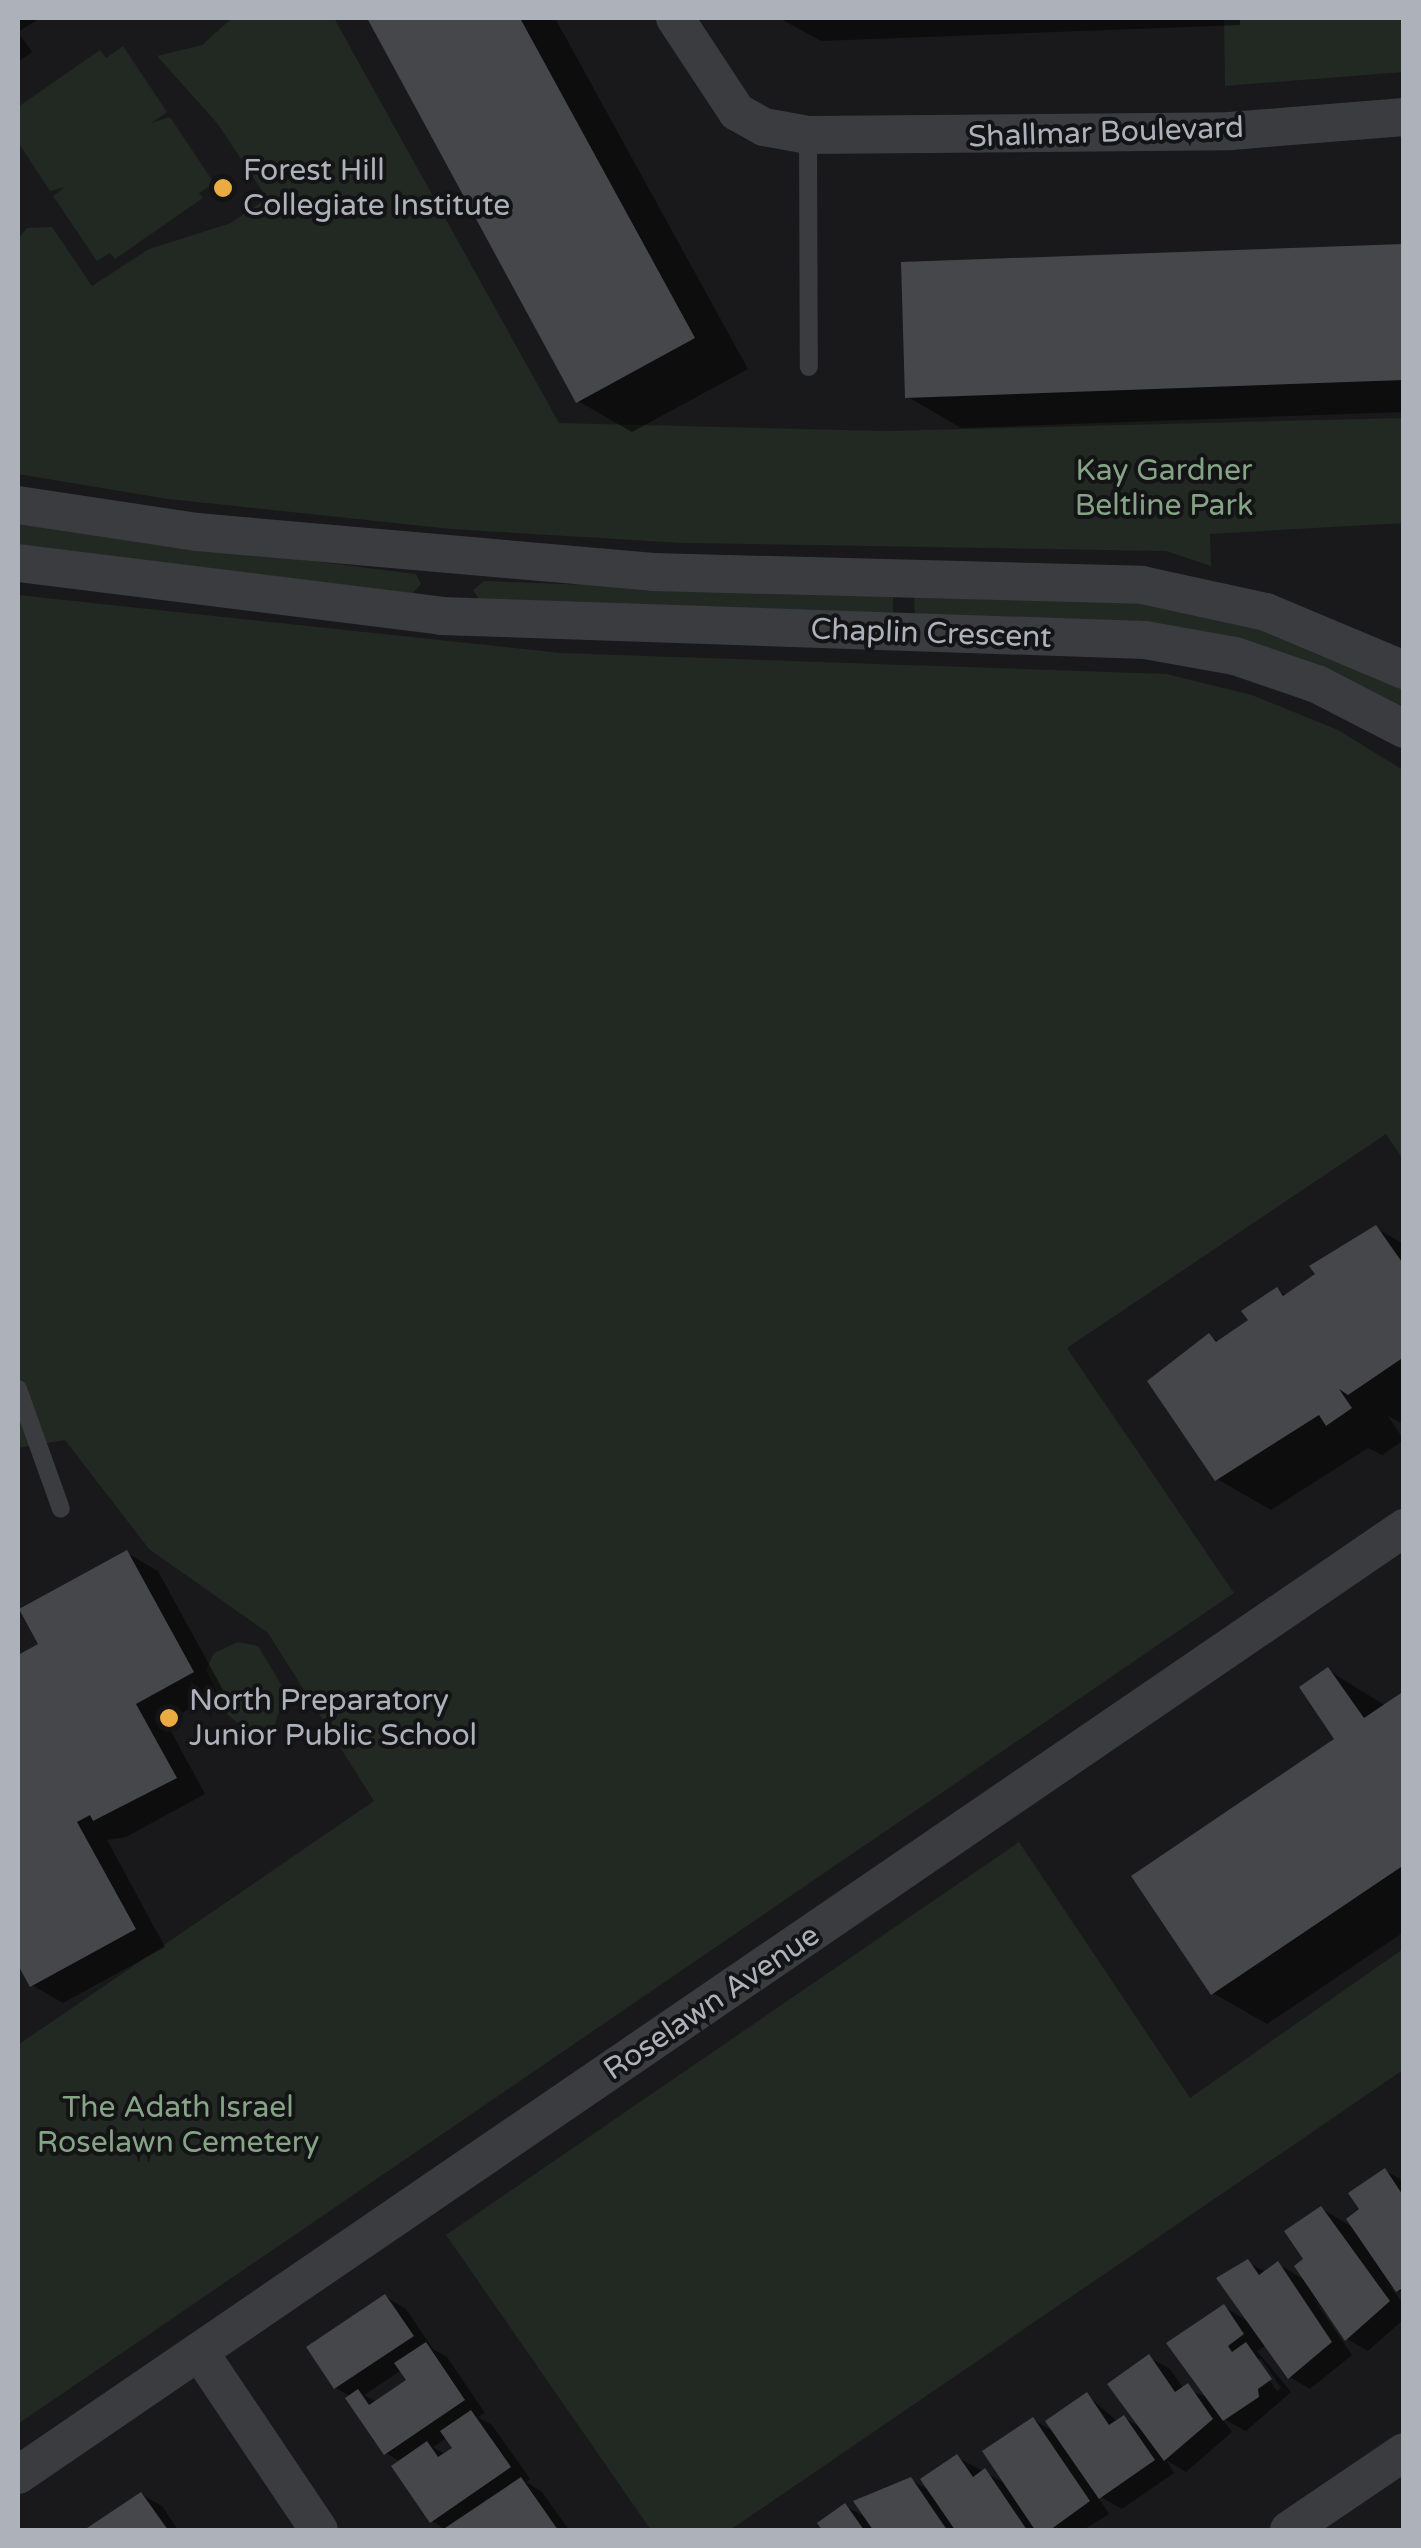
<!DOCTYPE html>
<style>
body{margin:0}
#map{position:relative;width:1421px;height:2548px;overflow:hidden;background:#19191b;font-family:"Varela Round",sans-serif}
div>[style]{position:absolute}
.green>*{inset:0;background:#212922}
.shadow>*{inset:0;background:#0007}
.building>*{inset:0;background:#46474b}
.service>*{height:18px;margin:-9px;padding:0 9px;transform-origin:9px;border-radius:9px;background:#3a3c40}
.minor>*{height:38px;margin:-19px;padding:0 19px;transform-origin:19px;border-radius:19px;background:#3a3c40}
.dots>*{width:28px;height:28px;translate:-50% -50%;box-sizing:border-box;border:5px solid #141416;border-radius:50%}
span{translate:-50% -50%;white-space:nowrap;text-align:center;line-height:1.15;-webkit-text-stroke:8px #141416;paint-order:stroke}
.street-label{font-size:30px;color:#acb1ba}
.poi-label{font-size:30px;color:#acb1ba}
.left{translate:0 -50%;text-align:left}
.park-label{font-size:30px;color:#85a485}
.frame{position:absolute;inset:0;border:20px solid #acb1ba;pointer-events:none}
</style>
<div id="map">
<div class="green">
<i style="clip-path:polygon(232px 18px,334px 18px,559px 423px,885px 431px,1403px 418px,1403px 523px,1210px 534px,1211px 566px,1166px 551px,682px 543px,451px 529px,168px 499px,18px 474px,18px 239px,27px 228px,52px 227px,92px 286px,149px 249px,231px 223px,267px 198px,217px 123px,157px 56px,202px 45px)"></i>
<i style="clip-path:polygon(1224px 18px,1403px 18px,1403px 72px,1225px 86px)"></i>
<i style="clip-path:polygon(123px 46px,167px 112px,151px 123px,170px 117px,214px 183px,199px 193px,203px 198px,115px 259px,110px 253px,97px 261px,53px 196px,65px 187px,50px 191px,18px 142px,18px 107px,100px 50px,106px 58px)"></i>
<i style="clip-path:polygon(18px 524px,416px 574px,421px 584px,411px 595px,18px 550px)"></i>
<i style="clip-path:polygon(484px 581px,893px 596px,893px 617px,481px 602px,473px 590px)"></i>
<i style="clip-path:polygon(18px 595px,561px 653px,1166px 674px,1252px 695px,1338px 730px,1403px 770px,1403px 1159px,1386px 1134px,1067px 1348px,1234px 1593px,18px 2424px,18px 2045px,374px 1801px,268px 1633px,149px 1549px,65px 1440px,18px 1448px)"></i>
<i style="clip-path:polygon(914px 597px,1136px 602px,1219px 616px,1305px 642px,1403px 687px,1403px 711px,1327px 672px,915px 619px)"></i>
<i style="clip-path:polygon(238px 1642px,258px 1646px,285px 1691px,275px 1724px,250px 1733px,228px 1715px,206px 1670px,214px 1653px)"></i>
<i style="clip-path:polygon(1019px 1842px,1190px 2098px,1403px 1949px,1403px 2070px,730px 2530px,651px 2530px,446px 2235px)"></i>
</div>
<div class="shadow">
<i style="clip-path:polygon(18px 18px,40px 18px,18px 32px,32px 52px,18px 62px)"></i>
<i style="clip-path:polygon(369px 18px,555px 18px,748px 369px,632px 432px,578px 401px)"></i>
<i style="clip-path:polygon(779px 18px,1240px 18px,1240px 25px,821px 41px)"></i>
<i style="clip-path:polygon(1404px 246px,1404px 412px,961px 428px,908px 397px)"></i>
<i style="clip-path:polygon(1376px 1228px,1404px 1244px,1403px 1424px,1388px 1416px,1404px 1440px,1382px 1455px,1368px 1448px,1271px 1510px,1217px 1479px,1210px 1336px,1220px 1342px,1251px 1321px,1277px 1290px,1288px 1296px)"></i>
<i style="clip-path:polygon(127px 1553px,158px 1571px,223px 1690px,166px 1722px,205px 1794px,126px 1837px,107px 1840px,165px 1947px,63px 2003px,32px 1985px,18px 1960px,18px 1657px,41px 1645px)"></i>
<i style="clip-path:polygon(1328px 1670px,1386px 1706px,1404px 1694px,1404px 1932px,1267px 2024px,1213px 1993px,1338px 1739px)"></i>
<i style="clip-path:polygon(evenodd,1385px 2171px,1404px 2181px,1404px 2293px,1390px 2286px,1404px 2305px,1404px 2319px,1368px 2351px,1347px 2339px,1312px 2296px,1352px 2355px,1310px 2389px,1290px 2377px,1267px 2345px,1257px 2351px,1291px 2392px,1246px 2431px,1222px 2418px,1232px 2432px,1186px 2472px,1166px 2460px,1174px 2473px,1122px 2509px,1096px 2494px,1109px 2514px,1083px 2530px,825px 2530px,820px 2523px,846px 2506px,868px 2519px,857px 2502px,911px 2480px,932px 2492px,957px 2457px,1006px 2484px,1033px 2420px,1057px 2433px,1087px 2395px,1118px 2422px,1124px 2418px,1142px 2428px,1149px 2357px,1170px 2369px,1184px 2389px,1210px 2398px,1224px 2307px,1251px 2323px,1248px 2262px,1267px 2273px,1278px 2264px,1308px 2282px,1307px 2260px,1322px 2209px,1356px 2229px,1385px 2171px,1255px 2359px,1261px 2359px,1281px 2388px,1277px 2391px,1255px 2359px)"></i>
<i style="clip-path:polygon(evenodd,386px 2297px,406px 2309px,433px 2349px,447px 2357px,485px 2413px,478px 2417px,492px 2425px,530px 2479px,526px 2482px,542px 2492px,569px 2530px,446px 2530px,432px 2521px,401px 2462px,386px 2453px,351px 2397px,336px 2388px,386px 2297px,402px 2370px,409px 2381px,377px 2402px,364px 2395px,402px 2370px,386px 2297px,448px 2437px,455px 2448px,446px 2455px,433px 2447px,448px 2437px)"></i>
<i style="clip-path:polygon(141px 2494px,162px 2506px,178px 2530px,89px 2530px)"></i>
</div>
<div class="building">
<i style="clip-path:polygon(367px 18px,520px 18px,695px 338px,576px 403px)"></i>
<i style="clip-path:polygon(1404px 244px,1404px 380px,905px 398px,901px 262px)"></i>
<i style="clip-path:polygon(1376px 1225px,1404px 1265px,1404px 1357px,1348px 1395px,1339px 1389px,1352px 1408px,1326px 1426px,1319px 1415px,1215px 1481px,1147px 1381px,1209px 1333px,1216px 1342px,1248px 1320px,1241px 1311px,1277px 1287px,1283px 1296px,1315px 1274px,1309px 1266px)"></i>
<i style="clip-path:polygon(127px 1550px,194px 1672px,136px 1704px,177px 1778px,93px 1821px,90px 1815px,77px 1822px,136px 1929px,30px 1987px,18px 1965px,18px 1655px,38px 1644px,19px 1609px)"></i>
<i style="clip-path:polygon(1328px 1667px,1364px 1718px,1404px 1691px,1404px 1865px,1211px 1995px,1131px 1876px,1334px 1739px,1299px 1687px)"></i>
<i style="clip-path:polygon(1385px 2168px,1404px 2197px,1404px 2287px,1396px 2292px,1346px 2219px,1359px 2209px,1348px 2193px)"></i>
<i style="clip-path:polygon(1321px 2206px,1390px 2301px,1345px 2341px,1294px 2266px,1303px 2259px,1284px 2231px)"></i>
<i style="clip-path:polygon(1248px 2259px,1259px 2275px,1278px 2261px,1332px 2342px,1288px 2379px,1216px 2278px)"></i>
<i style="clip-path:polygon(385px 2294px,414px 2336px,334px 2389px,306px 2347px)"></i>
<i style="clip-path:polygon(1224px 2304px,1244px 2334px,1228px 2346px,1232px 2352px,1246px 2342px,1272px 2379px,1258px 2389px,1259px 2397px,1223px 2421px,1166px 2343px)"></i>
<i style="clip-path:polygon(426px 2342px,465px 2400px,384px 2455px,345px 2398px,358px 2389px,369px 2405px,406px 2380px,394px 2363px)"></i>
<i style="clip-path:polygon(1149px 2354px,1175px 2392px,1188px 2383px,1213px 2419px,1164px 2461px,1107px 2384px)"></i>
<i style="clip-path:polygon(1087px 2392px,1109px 2425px,1124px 2415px,1155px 2460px,1099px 2499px,1045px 2421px)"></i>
<i style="clip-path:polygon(471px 2410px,511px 2467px,430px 2523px,391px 2466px,427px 2441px,438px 2457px,452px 2448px,440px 2431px)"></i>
<i style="clip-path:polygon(1033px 2417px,1090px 2501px,1050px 2530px,1035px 2530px,982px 2451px)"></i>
<i style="clip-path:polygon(957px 2454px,973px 2477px,985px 2468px,1027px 2530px,955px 2530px,920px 2479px)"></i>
<i style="clip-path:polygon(521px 2477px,558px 2530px,442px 2530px)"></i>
<i style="clip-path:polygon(911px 2477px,947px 2530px,873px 2530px,853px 2501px)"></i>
<i style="clip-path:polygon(141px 2492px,168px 2530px,84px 2530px)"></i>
<i style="clip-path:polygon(845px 2503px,864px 2530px,822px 2530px,817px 2523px)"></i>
</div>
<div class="service">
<i style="left:808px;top:135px;width:232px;rotate:89.8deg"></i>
<i style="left:18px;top:1389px;width:127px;rotate:70.3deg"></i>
</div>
<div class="minor">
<i style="left:675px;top:18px;width:113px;rotate:56.6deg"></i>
<i style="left:737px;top:112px;width:31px;rotate:29deg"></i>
<i style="left:764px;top:127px;width:45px;rotate:10.3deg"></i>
<i style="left:808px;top:135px;width:422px;rotate:-0.5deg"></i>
<i style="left:1230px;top:131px;width:175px;rotate:-4.6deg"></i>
<i style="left:18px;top:505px;width:181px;rotate:8.6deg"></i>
<i style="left:197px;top:532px;width:458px;rotate:5deg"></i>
<i style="left:653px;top:572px;width:489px;rotate:1.5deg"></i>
<i style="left:1142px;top:585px;width:127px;rotate:12.3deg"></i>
<i style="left:1266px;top:612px;width:150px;rotate:22.8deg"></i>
<i style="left:18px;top:563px;width:426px;rotate:7.1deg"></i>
<i style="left:441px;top:616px;width:704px;rotate:1.95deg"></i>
<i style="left:1145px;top:640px;width:91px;rotate:10.1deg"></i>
<i style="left:1235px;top:656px;width:87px;rotate:18.9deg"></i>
<i style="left:1317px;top:684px;width:98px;rotate:27.3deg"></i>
<i style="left:200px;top:2353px;width:213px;rotate:56.1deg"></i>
<i style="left:18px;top:2475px;width:1679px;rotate:-34.34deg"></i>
<i style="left:1289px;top:2530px;width:139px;rotate:-34.1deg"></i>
</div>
<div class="dots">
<i style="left:223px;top:188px;background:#eaab43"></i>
<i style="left:169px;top:1718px;background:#eaab43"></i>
</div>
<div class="street-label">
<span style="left:1106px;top:133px;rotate:-2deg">Shallmar Boulevard</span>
<span style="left:931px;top:634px;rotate:2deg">Chaplin Crescent</span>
<span style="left:712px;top:2003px;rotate:-34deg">Roselawn Avenue</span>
</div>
<div class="poi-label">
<span class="left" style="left:243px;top:188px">Forest Hill<br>Collegiate Institute</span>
<span class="left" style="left:189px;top:1718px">North Preparatory<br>Junior Public School</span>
</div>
<div class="park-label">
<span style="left:1164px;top:488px">Kay Gardner<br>Beltline Park</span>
<span style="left:178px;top:2125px">The Adath Israel<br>Roselawn Cemetery</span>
</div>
<div class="frame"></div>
</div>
